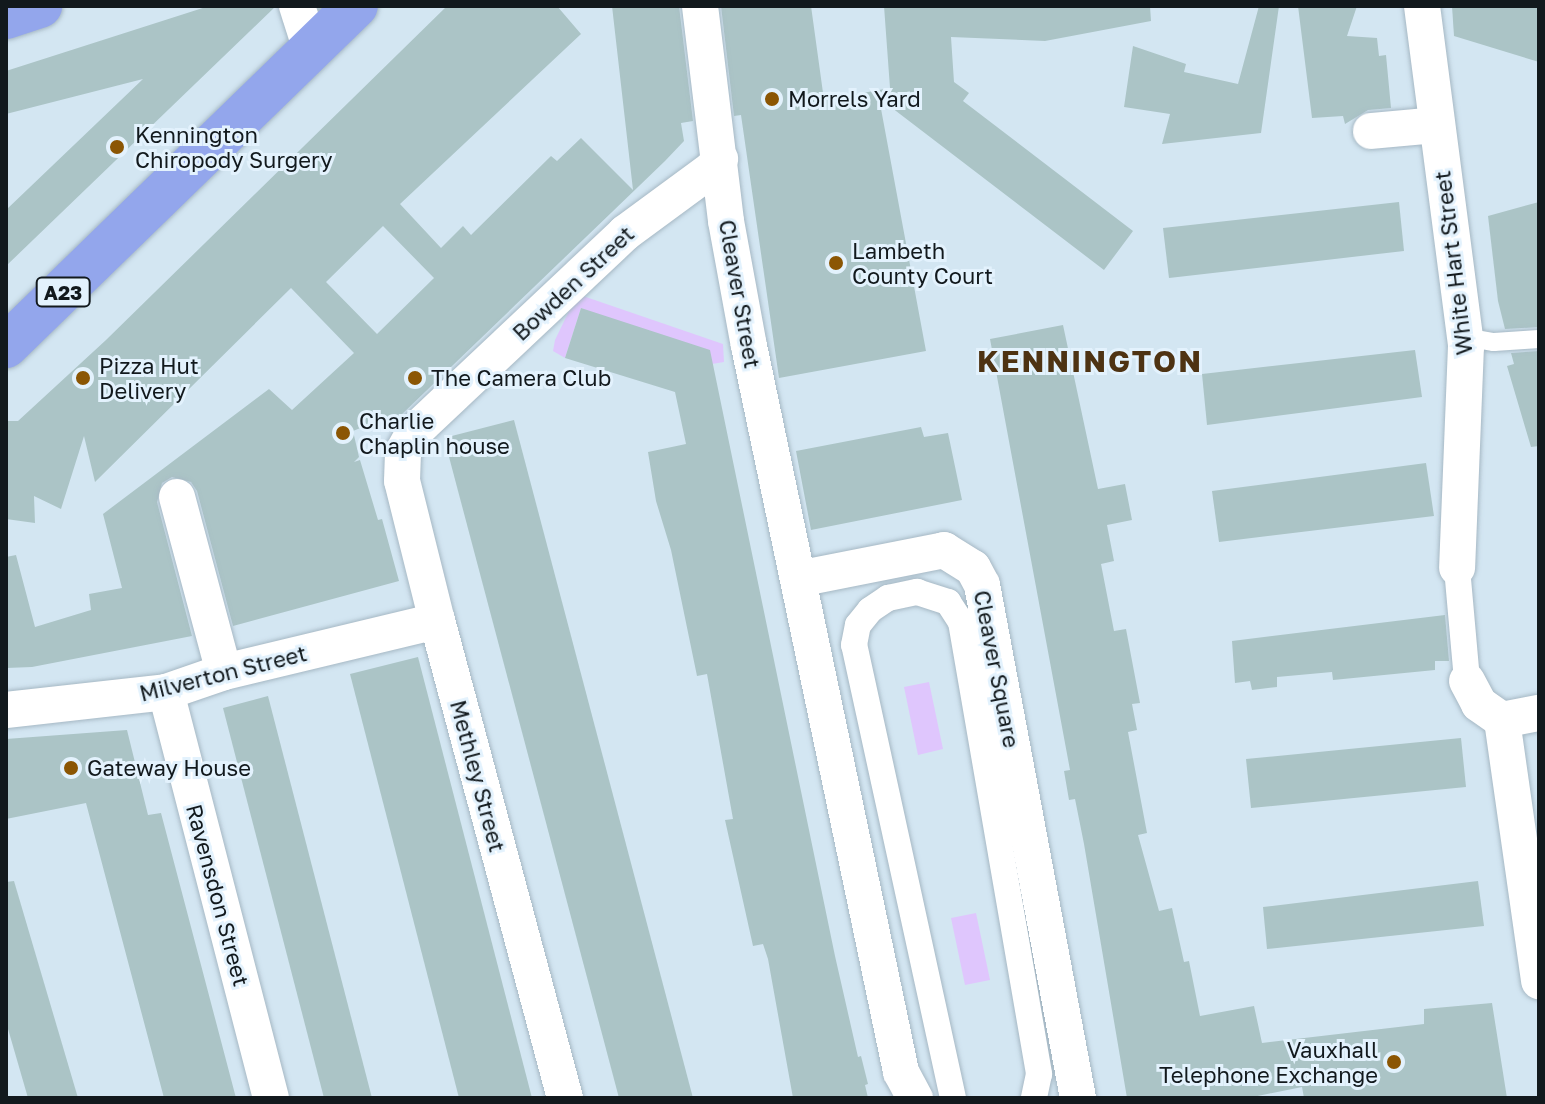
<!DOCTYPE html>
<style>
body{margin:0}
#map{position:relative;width:1545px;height:1104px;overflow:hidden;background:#d3e6f2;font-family:"Golos Text",sans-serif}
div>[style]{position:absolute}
.green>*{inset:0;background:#dfc6fd}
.building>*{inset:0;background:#abc4c6}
.roads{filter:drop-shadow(0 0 2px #a6b8c4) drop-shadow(0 0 2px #a6b8c4)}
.service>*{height:18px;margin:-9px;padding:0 9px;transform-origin:9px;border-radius:9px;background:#fff}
.pedestrian>*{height:26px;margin:-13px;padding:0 13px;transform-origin:13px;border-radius:13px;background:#fff}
.minor>*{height:36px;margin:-18px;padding:0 18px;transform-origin:18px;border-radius:18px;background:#fff}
.trunk>*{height:44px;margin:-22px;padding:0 22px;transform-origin:22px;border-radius:22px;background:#93a6ec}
.dots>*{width:22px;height:22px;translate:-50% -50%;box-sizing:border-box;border:4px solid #e3f2fd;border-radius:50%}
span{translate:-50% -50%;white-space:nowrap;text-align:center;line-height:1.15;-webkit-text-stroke:6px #e3f2fd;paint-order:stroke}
.shield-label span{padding:2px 6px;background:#e3f2fd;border:2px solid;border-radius:6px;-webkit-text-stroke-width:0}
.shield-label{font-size:20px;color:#12191d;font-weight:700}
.poi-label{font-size:22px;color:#12191d}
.left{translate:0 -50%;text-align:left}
.right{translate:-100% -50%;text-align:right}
.street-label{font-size:22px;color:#12191d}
.district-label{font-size:30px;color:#4e3313;font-weight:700;letter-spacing:2px}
.frame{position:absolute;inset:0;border:8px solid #12191d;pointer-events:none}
</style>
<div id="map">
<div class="green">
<i style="clip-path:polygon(583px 296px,723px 344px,724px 362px,712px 364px,581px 308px,565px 358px,553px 351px,555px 340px,569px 311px)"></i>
<i style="clip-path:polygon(929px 682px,943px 749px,918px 755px,904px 687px)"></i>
<i style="clip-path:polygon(976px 913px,990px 980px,965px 985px,951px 918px)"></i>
</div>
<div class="building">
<i style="clip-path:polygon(209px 6px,276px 6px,6px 266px,6px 210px,143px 79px,6px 114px,6px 71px)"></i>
<i style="clip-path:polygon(evenodd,447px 6px,557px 6px,581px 34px,400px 204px,441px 248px,463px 226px,471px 235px,551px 156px,557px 161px,581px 138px,633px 190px,612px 6px,679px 6px,693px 121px,681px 123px,684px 141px,665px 161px,399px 417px,395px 414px,353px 431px,359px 457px,354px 462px,360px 460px,378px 520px,382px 519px,399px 581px,233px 626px,197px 491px,191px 482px,172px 477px,162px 483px,157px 502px,192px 636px,32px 667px,6px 668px,6px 557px,16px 555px,35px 627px,91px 610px,89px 594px,122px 588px,103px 514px,269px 389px,292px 410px,354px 353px,291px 288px,95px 482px,84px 436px,61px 509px,34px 496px,35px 523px,6px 519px,6px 421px,18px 421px,106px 340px,447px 6px,383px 226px,434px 278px,377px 334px,326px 282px,383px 226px)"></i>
<i style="clip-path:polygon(721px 6px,811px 6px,824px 100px,890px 88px,884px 6px,1150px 6px,1151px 21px,1045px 41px,951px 37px,954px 82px,969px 93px,963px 101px,1133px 231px,1104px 270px,879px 98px,926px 351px,779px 378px,741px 115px,734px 116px)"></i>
<i style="clip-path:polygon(1259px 6px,1279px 6px,1261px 133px,1162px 144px,1170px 114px,1124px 107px,1133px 46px,1186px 64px,1184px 72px,1238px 84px)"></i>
<i style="clip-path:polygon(1298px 6px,1357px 6px,1347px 36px,1377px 38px,1379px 56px,1386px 55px,1391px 108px,1368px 110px,1345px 124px,1343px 116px,1312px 118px)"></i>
<i style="clip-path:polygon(1452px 6px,1539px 6px,1539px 62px,1454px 36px)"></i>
<i style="clip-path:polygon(1399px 202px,1404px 251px,1169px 278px,1163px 228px)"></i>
<i style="clip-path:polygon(1539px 202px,1539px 327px,1505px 329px,1498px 301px,1488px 216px)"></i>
<i style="clip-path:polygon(581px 308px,710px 350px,835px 956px,858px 1057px,861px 1056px,868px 1084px,865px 1085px,868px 1098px,793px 1098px,768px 959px,763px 944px,753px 946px,725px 820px,733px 819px,707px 674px,697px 676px,671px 550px,656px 501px,648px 452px,686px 444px,675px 392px,565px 358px)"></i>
<i style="clip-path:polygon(1063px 325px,1098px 489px,1125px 484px,1132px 520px,1107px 525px,1114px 561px,1101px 564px,1114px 631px,1126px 629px,1140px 703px,1132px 704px,1137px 730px,1128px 732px,1147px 833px,1138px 835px,1159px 911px,1172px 908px,1184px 962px,1189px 961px,1200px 1016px,1254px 1006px,1262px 1043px,1424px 1024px,1424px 1009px,1492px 1003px,1507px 1098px,1304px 1098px,1302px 1087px,1248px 1098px,1127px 1098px,1084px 844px,1075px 799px,1069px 800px,1064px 771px,1070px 770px,990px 339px)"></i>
<i style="clip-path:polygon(1415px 350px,1422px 397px,1207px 425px,1202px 374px)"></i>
<i style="clip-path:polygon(1539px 351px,1539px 446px,1531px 447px,1507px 366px,1514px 364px,1511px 353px)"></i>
<i style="clip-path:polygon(514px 420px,693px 1098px,619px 1098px,444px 438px)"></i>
<i style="clip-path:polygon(921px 427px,924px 437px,948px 433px,962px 500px,811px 530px,796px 451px)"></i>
<i style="clip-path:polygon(1426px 463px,1434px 516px,1219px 542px,1212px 491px)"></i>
<i style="clip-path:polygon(1445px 615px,1449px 661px,1435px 661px,1435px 670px,1333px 680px,1332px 672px,1277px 677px,1277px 687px,1252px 690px,1250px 681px,1235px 683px,1232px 641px)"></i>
<i style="clip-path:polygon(418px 657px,532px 1098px,459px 1098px,350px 674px)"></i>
<i style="clip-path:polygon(268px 696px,372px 1098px,324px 1098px,223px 708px)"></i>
<i style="clip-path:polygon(127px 730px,148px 815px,161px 813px,236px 1098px,164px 1098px,86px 803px,6px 819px,6px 739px)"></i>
<i style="clip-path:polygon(1461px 738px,1466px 787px,1251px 808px,1246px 759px)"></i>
<i style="clip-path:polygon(14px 881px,78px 1098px,28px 1098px,6px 1022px,6px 882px)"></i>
<i style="clip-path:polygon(1478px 881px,1484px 926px,1267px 949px,1263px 907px)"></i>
</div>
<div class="roads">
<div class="service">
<i style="left:1465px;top:337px;width:29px;rotate:10deg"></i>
<i style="left:1494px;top:342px;width:45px;rotate:-3.8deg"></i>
</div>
<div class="pedestrian">
<i style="left:1457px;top:568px;width:113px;rotate:84.9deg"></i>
<i style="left:953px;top:1098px;width:464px;rotate:-102.3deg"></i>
<i style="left:854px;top:645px;width:20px;rotate:-79deg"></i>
<i style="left:858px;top:625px;width:19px;rotate:-51deg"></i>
<i style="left:870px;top:610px;width:22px;rotate:-34deg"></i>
<i style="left:888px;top:598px;width:30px;rotate:-12deg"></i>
<i style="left:917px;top:592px;width:33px;rotate:18deg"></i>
<i style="left:948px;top:602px;width:24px;rotate:57deg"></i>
<i style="left:961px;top:622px;width:459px;rotate:80.2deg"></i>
<i style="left:1039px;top:1074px;width:25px;rotate:102deg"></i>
</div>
<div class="minor">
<i style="left:297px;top:6px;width:46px;rotate:72.3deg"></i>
<i style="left:700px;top:6px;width:217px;rotate:83.1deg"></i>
<i style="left:726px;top:221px;width:127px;rotate:79.6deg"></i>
<i style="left:749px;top:346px;width:742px;rotate:78.17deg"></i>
<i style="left:901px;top:1072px;width:30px;rotate:62deg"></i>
<i style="left:1422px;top:6px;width:343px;rotate:82.6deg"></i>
<i style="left:1466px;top:346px;width:222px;rotate:92.3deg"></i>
<i style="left:1371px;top:131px;width:66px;rotate:-5.2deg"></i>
<i style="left:177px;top:497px;width:181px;rotate:75deg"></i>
<i style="left:798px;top:579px;width:149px;rotate:-11.2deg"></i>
<i style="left:944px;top:550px;width:34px;rotate:32deg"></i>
<i style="left:973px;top:568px;width:19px;rotate:62deg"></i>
<i style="left:982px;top:585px;width:522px;rotate:79.4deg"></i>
<i style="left:1467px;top:681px;width:26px;rotate:62deg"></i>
<i style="left:1479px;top:704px;width:28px;rotate:35deg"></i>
<i style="left:1502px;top:720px;width:264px;rotate:81.9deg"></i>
<i style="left:166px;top:692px;width:419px;rotate:75.5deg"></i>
<i style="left:6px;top:710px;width:161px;rotate:-6.4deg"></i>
<i style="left:166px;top:692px;width:61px;rotate:-19deg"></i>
<i style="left:224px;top:672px;width:219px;rotate:-13.5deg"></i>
<i style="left:1502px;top:720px;width:38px;rotate:-11deg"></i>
<i style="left:565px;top:1098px;width:494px;rotate:-105deg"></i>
<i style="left:437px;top:621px;width:144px;rotate:-104deg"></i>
<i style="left:402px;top:481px;width:29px;rotate:-88deg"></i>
<i style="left:403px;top:452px;width:23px;rotate:-61deg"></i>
<i style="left:414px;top:432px;width:290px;rotate:-43.3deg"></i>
<i style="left:625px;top:233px;width:108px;rotate:-36.3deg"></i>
<i style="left:712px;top:169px;width:13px;rotate:-51deg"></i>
</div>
<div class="trunk">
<i style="left:6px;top:17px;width:36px;rotate:-18deg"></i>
<i style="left:6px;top:346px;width:488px;rotate:-44.2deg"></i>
</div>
</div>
<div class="dots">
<i style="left:772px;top:99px;background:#8b5604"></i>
<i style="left:117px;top:147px;background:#8b5604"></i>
<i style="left:836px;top:263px;background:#8b5604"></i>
<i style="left:83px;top:378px;background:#8b5604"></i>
<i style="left:415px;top:378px;background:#8b5604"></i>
<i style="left:343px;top:433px;background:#8b5604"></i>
<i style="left:71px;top:768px;background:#8b5604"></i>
<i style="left:1394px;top:1062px;background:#8b5604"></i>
</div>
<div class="shield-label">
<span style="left:63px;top:292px">A23</span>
</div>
<div class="poi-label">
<span class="left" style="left:788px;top:99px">Morrels Yard</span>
<span class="left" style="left:135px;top:147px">Kennington<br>Chiropody Surgery</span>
<span class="left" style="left:852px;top:263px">Lambeth<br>County Court</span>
<span class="left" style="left:99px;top:378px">Pizza Hut<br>Delivery</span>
<span class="left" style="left:431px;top:378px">The Camera Club</span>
<span class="left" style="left:359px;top:433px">Charlie<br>Chaplin house</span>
<span class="left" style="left:87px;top:768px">Gateway House</span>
<span class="right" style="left:1378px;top:1062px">Vauxhall<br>Telephone Exchange</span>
</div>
<div class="street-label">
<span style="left:1453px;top:263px;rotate:-97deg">White Hart Street</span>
<span style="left:573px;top:283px;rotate:-43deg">Bowden Street</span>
<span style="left:740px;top:294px;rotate:80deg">Cleaver Street</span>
<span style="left:997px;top:669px;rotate:79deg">Cleaver Square</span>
<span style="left:223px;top:673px;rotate:-14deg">Milverton Street</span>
<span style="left:478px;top:776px;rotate:75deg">Methley Street</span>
<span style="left:218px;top:895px;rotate:75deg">Ravensdon Street</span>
</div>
<div class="district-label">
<span style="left:1090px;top:361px">KENNINGTON</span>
</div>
<div class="frame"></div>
</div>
